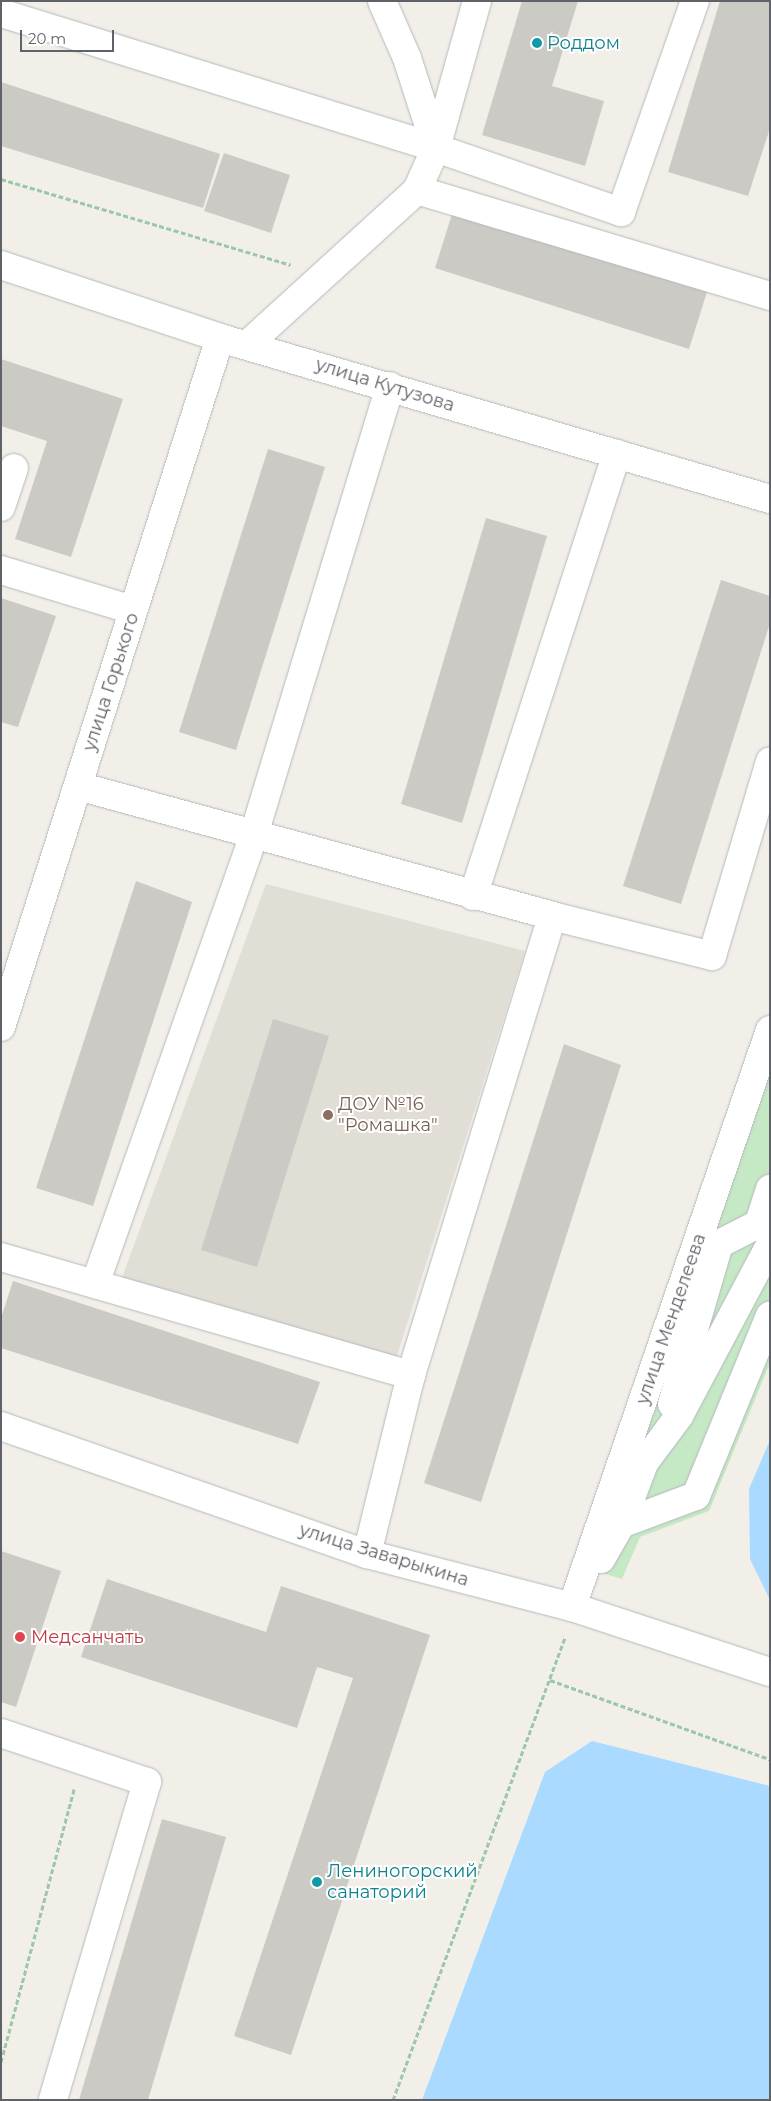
<!DOCTYPE html>
<meta charset="utf-8">
<style>
body{margin:0}
#map{position:relative;width:771px;height:2101px;overflow:hidden;background:#f1efe8;font-family:Montserrat,sans-serif}
div>[style]{position:absolute}
.education>*{inset:0;background:#e1ded6}
.green>*{inset:0;background:#c5e8c5}
.water>*{inset:0;background:#aadaff}
.building>*{inset:0;background:#cccac5}
.path>*{height:3px;margin-top:-1.5px;transform-origin:0;background:repeating-linear-gradient(90deg,#9cc7a9 0 5px,transparent 0 7.5px)}
.roads{filter:drop-shadow(0 0 1px #b5b8bc) drop-shadow(0 0 1px #b5b8bc)}
.minor>*{height:28px;margin:-14px;padding:0 14px;transform-origin:14px;border-radius:14px;background:#fff}
.dots>*{width:14px;height:14px;translate:-50% -50%;box-sizing:border-box;border:2px solid #fff;border-radius:50%}
span{translate:-50% -50%;white-space:nowrap;text-align:center;line-height:1.15;-webkit-text-stroke:4px #fff;paint-order:stroke}
.culture-label{font-size:18px;color:#0d838f}
.left{translate:0 -50%;text-align:left}
.street-label{font-size:18px;color:#5f6368}
.education-label{font-size:18px;color:#785e54}
.health-label{font-size:18px;color:#be3a42}
.frame{position:absolute;inset:0;border:2px solid #5f6368;pointer-events:none}
.scale{position:absolute;left:20px;top:30px;width:94px;height:22px;box-sizing:border-box;border:2px solid #5f6368;border-top:0;padding-left:6px;font-size:15px;line-height:18px;white-space:nowrap;color:#5f6368;-webkit-text-stroke:4px #fff;paint-order:stroke}
</style>
<div id="map">
<div class="education">
<i style="clip-path:polygon(266px 884px,525px 951px,396px 1359px,122px 1278px)"></i>
</div>
<div class="green">
<i style="clip-path:polygon(770px 1065px,770px 1363px,709px 1511px,640px 1537px,622px 1579px,582px 1567px)"></i>
</div>
<div class="water">
<i style="clip-path:polygon(770px 1440px,770px 1600px,750px 1559px,749px 1489px)"></i>
<i style="clip-path:polygon(592px 1741px,770px 1786px,770px 2100px,422px 2100px,545px 1772px)"></i>
</div>
<div class="building">
<i style="clip-path:polygon(522px 1px,578px 1px,552px 86px,604px 101px,585px 166px,482px 135px)"></i>
<i style="clip-path:polygon(720px 1px,770px 1px,770px 128px,748px 196px,668px 172px)"></i>
<i style="clip-path:polygon(1px 82px,220px 154px,203px 208px,1px 146px)"></i>
<i style="clip-path:polygon(224px 153px,290px 175px,271px 233px,204px 211px)"></i>
<i style="clip-path:polygon(453px 211px,707px 292px,689px 349px,435px 268px)"></i>
<i style="clip-path:polygon(1px 359px,123px 399px,71px 557px,15px 539px,47px 441px,1px 426px)"></i>
<i style="clip-path:polygon(268px 449px,325px 467px,236px 750px,179px 732px)"></i>
<i style="clip-path:polygon(486px 518px,547px 536px,462px 823px,401px 804px)"></i>
<i style="clip-path:polygon(721px 580px,770px 596px,770px 623px,681px 904px,623px 886px)"></i>
<i style="clip-path:polygon(1px 598px,56px 616px,18px 727px,1px 722px)"></i>
<i style="clip-path:polygon(136px 881px,192px 902px,93px 1206px,36px 1188px)"></i>
<i style="clip-path:polygon(273px 1019px,329px 1036px,257px 1267px,201px 1250px)"></i>
<i style="clip-path:polygon(564px 1044px,621px 1065px,481px 1502px,424px 1483px)"></i>
<i style="clip-path:polygon(13px 1281px,320px 1382px,298px 1444px,1px 1348px,1px 1318px)"></i>
<i style="clip-path:polygon(1px 1551px,61px 1571px,16px 1707px,1px 1702px)"></i>
<i style="clip-path:polygon(107px 1579px,266px 1632px,281px 1586px,430px 1635px,291px 2055px,234px 2036px,353px 1678px,317px 1667px,297px 1728px,81px 1657px)"></i>
<i style="clip-path:polygon(162px 1819px,226px 1837px,148px 2100px,79px 2100px)"></i>
</div>
<div class="path">
<i style="left:1px;top:179px;width:302px;rotate:16.5deg"></i>
<i style="left:550px;top:1680px;width:234px;rotate:19.8deg"></i>
<i style="left:1px;top:2062px;width:283px;rotate:-75deg"></i>
<i style="left:393px;top:2100px;width:494px;rotate:-69.6deg"></i>
</div>
<div class="roads">
<div class="minor">
<i style="left:382px;top:1px;width:62px;rotate:66.3deg"></i>
<i style="left:407px;top:58px;width:95px;rotate:72.1deg"></i>
<i style="left:1px;top:13px;width:455px;rotate:17.2deg"></i>
<i style="left:436px;top:148px;width:196px;rotate:19.1deg"></i>
<i style="left:621px;top:212px;width:224px;rotate:-70.7deg"></i>
<i style="left:417px;top:190px;width:369px;rotate:16.7deg"></i>
<i style="left:1px;top:265px;width:231px;rotate:18.4deg"></i>
<i style="left:220px;top:338px;width:573px;rotate:16.32deg"></i>
<i style="left:248px;top:344px;width:229px;rotate:-42.3deg"></i>
<i style="left:417px;top:190px;width:46px;rotate:-65.7deg"></i>
<i style="left:436px;top:148px;width:153px;rotate:-74.4deg"></i>
<i style="left:1px;top:507px;width:41px;rotate:-71.6deg"></i>
<i style="left:1px;top:570px;width:138px;rotate:16.9deg"></i>
<i style="left:78px;top:786px;width:492px;rotate:15.3deg"></i>
<i style="left:473px;top:896px;width:465px;rotate:-72deg"></i>
<i style="left:1px;top:1027px;width:723px;rotate:-72.37deg"></i>
<i style="left:759px;top:1223px;width:36px;rotate:-72deg"></i>
<i style="left:1px;top:1257px;width:427px;rotate:16.1deg"></i>
<i style="left:95px;top:1284px;width:477px;rotate:-70.5deg"></i>
<i style="left:254px;top:834px;width:468px;rotate:-73.1deg"></i>
<i style="left:672px;top:1404px;width:167px;rotate:-73.6deg"></i>
<i style="left:719px;top:1244px;width:57px;rotate:-27deg"></i>
<i style="left:1px;top:1426px;width:388px;rotate:19.3deg"></i>
<i style="left:367px;top:1554px;width:212px;rotate:14.5deg"></i>
<i style="left:572px;top:1607px;width:208px;rotate:18.2deg"></i>
<i style="left:621px;top:1524px;width:65px;rotate:-69.3deg"></i>
<i style="left:644px;top:1463px;width:59px;rotate:-53.3deg"></i>
<i style="left:679px;top:1416px;width:194px;rotate:-62deg"></i>
<i style="left:367px;top:1554px;width:184px;rotate:-76.2deg"></i>
<i style="left:411px;top:1375px;width:480px;rotate:-72.9deg"></i>
<i style="left:552px;top:916px;width:165px;rotate:14deg"></i>
<i style="left:712px;top:956px;width:203px;rotate:-73.4deg"></i>
<i style="left:601px;top:1559px;width:40px;rotate:-60.3deg"></i>
<i style="left:621px;top:1524px;width:80px;rotate:-20.5deg"></i>
<i style="left:696px;top:1496px;width:195px;rotate:-67.7deg"></i>
<i style="left:572px;top:1607px;width:610px;rotate:-71.06deg"></i>
<i style="left:1px;top:1733px;width:154px;rotate:18.6deg"></i>
<i style="left:147px;top:1782px;width:332px;rotate:106.5deg"></i>
</div>
</div>
<div class="dots">
<i style="left:537px;top:43px;background:#0f9aa8"></i>
<i style="left:328px;top:1115px;background:#8d6e63"></i>
<i style="left:20px;top:1637px;background:#e0444e"></i>
<i style="left:317px;top:1882px;background:#0f9aa8"></i>
</div>
<div class="culture-label">
<span class="left" style="left:547px;top:43px">Роддом</span>
<span class="left" style="left:327px;top:1882px">Лениногорский<br>санаторий</span>
</div>
<div class="street-label">
<span style="left:385px;top:385px;rotate:17deg">улица Кутузова</span>
<span style="left:111px;top:682px;rotate:-72deg">улица Горького</span>
<span style="left:671px;top:1319px;rotate:-71deg">улица Менделеева</span>
<span style="left:384px;top:1555px;rotate:17deg">улица Заварыкина</span>
</div>
<div class="education-label">
<span class="left" style="left:338px;top:1115px">ДОУ №16<br>"Ромашка"</span>
</div>
<div class="health-label">
<span class="left" style="left:31px;top:1637px">Медсанчать</span>
</div>
<div class="frame"></div>
<div class="scale">20 m</div>
</div>
